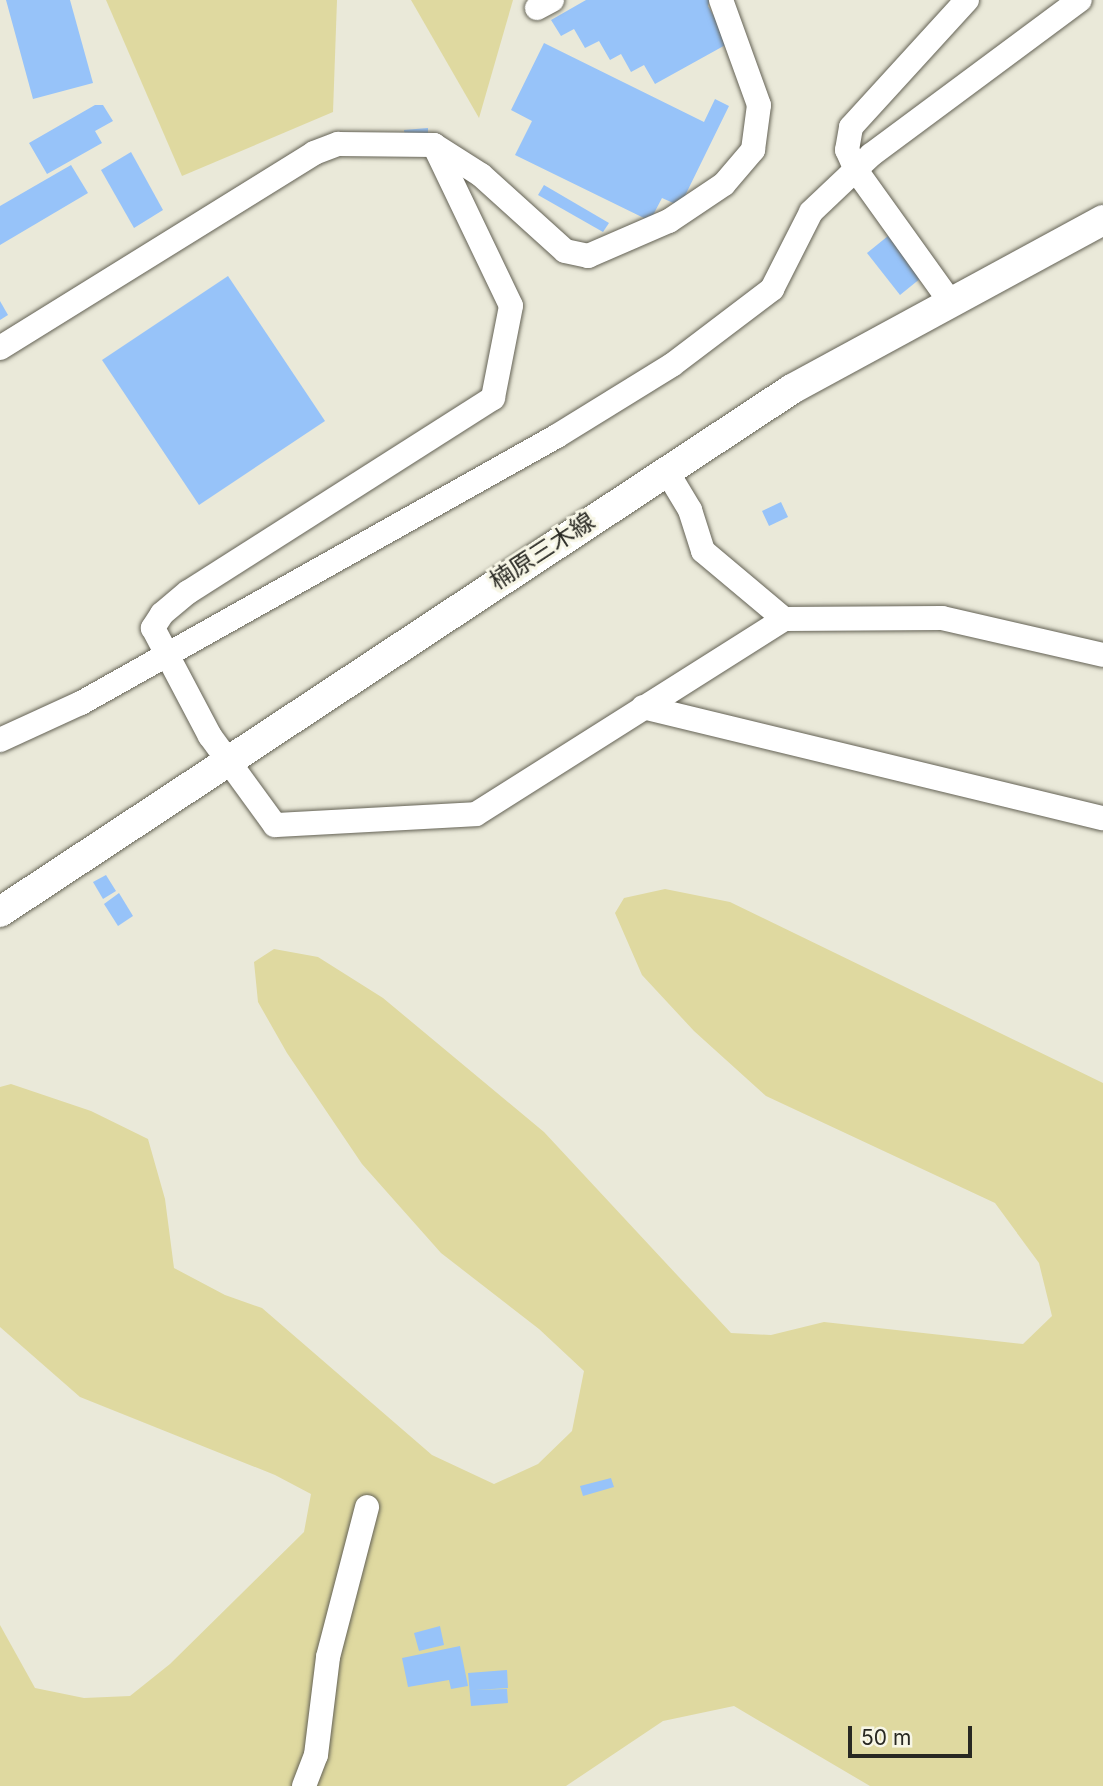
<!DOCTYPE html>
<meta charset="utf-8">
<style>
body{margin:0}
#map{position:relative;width:1103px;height:1786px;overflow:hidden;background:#eae9d9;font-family:Inter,"Noto Sans JP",sans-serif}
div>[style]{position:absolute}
.green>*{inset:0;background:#dfd9a0}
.building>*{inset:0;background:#97c3f9}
.roads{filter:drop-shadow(0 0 2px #646255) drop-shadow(0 0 2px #646255)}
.minor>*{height:24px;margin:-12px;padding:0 12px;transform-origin:12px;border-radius:12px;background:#fff}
.major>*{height:30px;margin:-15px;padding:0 15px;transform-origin:15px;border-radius:15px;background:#fff}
span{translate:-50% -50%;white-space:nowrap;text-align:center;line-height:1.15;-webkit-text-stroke:6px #f7f6e6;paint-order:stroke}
.street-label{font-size:24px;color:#282822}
.scale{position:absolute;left:848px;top:1726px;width:124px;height:32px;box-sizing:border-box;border:4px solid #282822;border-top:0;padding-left:9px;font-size:21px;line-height:24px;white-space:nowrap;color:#282822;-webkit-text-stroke:5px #f7f6e6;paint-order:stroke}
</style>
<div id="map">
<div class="green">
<i style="clip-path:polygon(106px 0,337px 0,333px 112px,182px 176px)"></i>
<i style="clip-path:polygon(411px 0,513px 0,479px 118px)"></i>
<i style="clip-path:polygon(665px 889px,730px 902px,1103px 1083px,1103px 1786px,870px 1786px,734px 1706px,663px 1721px,566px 1786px,0 1786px,0 1625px,35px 1688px,84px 1698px,130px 1696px,170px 1664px,304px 1532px,311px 1494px,275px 1475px,80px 1397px,0 1327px,0 1087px,11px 1084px,91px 1111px,148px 1139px,165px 1199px,174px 1268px,225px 1295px,262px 1308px,432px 1455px,494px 1484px,538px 1464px,572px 1431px,584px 1371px,539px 1329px,441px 1253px,362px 1164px,287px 1053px,258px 1002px,254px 962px,274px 949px,318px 957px,383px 998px,544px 1132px,731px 1333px,771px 1335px,824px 1322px,1023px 1344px,1052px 1316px,1039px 1263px,995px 1203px,766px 1096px,694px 1031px,642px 975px,615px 913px,624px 898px)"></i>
</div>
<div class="building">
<i style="clip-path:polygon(6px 0,70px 0,93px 83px,33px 99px)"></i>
<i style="clip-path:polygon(586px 0,710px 0,708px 6px,729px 43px,655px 84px,644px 65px,631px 72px,621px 54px,610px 60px,599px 41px,585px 48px,574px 29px,561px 36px,551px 20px)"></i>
<i style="clip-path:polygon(544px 43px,704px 122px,715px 99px,729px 106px,680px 206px,662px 198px,650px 221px,515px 155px,532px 121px,511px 110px)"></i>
<i style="clip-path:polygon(95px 105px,103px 105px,113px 121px,95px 131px,102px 143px,47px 174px,29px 143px)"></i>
<i style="clip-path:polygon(428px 128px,428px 134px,405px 137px,404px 130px)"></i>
<i style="clip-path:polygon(131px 152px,163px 210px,134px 228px,101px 170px)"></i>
<i style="clip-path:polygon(71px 165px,88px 193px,0 245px,0 206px)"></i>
<i style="clip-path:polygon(544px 185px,609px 223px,603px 232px,538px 195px)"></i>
<i style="clip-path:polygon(888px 236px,921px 278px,900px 295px,867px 253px)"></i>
<i style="clip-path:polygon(228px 276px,325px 421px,199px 505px,102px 360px)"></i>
<i style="clip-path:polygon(0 301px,8px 315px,0 320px)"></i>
<i style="clip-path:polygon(781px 502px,788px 517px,769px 526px,762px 511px)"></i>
<i style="clip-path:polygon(106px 875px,116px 891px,103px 899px,93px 882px)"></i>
<i style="clip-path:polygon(119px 893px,133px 916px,118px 926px,104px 904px)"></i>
<i style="clip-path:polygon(611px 1478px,614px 1487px,583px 1496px,580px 1486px)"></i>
<i style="clip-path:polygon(440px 1626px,444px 1645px,419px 1651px,414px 1633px)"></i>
<i style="clip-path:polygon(460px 1646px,468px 1686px,451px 1689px,449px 1680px,408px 1687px,402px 1658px)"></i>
<i style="clip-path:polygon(507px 1670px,508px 1688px,475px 1690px,507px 1689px,508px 1703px,471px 1706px,468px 1673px)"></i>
</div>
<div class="roads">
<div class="minor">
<i style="left:537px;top:8px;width:17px;rotate:-28deg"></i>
<i style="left:434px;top:145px;width:178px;rotate:64.4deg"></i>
<i style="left:511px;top:306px;width:94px;rotate:101.1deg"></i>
<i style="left:493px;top:398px;width:361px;rotate:147.5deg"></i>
<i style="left:188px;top:592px;width:34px;rotate:140deg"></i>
<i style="left:162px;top:614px;width:17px;rotate:123deg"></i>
<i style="left:153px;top:628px;width:122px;rotate:62.2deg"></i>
<i style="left:210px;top:736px;width:110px;rotate:53.9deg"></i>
<i style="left:275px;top:825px;width:201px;rotate:-3.1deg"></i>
<i style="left:476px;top:814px;width:365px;rotate:-32.3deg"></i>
<i style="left:784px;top:619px;width:158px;rotate:-0.4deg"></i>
<i style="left:942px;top:618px;width:165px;rotate:12.9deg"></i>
<i style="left:949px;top:300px;width:160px;rotate:-125.6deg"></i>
<i style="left:856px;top:170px;width:22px;rotate:-114deg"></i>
<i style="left:847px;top:150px;width:23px;rotate:-80deg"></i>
<i style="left:851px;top:127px;width:172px;rotate:-47.6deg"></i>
<i style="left:0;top:348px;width:370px;rotate:-31.8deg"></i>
<i style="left:314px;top:153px;width:26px;rotate:-21deg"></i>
<i style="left:338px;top:144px;width:96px;rotate:0.6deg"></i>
<i style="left:434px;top:145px;width:56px;rotate:32.6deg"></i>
<i style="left:481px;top:175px;width:113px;rotate:42.1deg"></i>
<i style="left:565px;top:251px;width:24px;rotate:12deg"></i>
<i style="left:588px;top:256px;width:88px;rotate:-23.4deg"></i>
<i style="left:669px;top:221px;width:66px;rotate:-33.9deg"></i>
<i style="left:724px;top:184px;width:45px;rotate:-49.5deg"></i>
<i style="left:753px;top:150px;width:45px;rotate:-82.4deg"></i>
<i style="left:759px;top:105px;width:112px;rotate:-109.9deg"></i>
<i style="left:666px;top:470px;width:47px;rotate:59deg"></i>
<i style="left:690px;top:510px;width:43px;rotate:72.4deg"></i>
<i style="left:703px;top:551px;width:106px;rotate:40deg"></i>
<i style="left:643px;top:707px;width:473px;rotate:13.6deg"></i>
<i style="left:0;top:740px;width:89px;rotate:-24.6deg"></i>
<i style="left:81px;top:703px;width:546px;rotate:-29.29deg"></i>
<i style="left:557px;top:436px;width:135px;rotate:-31.7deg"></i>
<i style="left:672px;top:365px;width:126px;rotate:-37.2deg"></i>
<i style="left:772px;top:289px;width:86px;rotate:-63.1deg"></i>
<i style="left:811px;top:212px;width:83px;rotate:-43.5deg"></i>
<i style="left:871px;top:155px;width:260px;rotate:-36.6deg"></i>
<i style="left:304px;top:1786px;width:33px;rotate:-69deg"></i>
<i style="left:316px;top:1755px;width:99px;rotate:-83deg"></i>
<i style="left:328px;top:1657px;width:155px;rotate:-75.4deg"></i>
</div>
<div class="major">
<i style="left:0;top:912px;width:949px;rotate:-33.44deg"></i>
<i style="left:792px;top:389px;width:354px;rotate:-28.5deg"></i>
</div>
</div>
<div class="street-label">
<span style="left:542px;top:551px;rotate:-33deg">楠原三木線</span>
</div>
<div class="scale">50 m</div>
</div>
